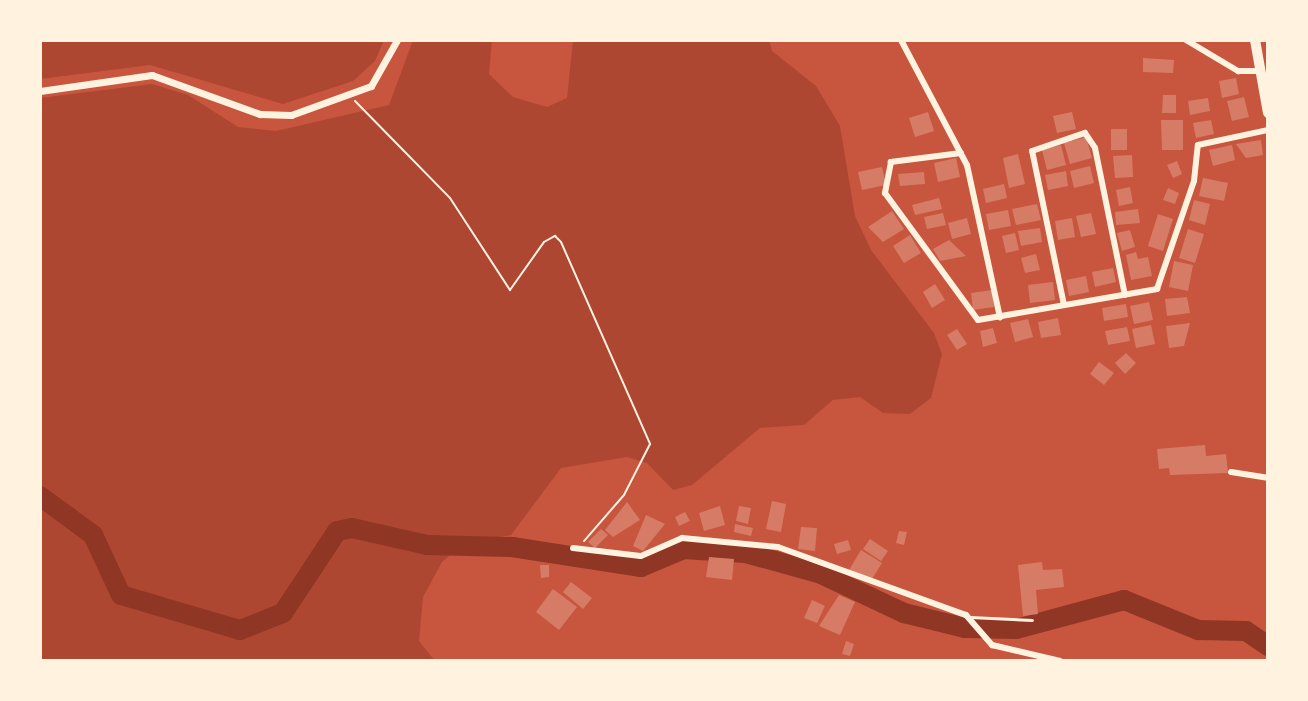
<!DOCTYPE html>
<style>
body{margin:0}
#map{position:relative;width:1308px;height:701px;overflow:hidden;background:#c8553d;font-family:"Noto Sans",sans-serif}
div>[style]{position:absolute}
.green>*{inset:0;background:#ae4732}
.river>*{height:20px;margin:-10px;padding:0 10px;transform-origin:10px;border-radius:10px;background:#8f3625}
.building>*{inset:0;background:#d67c66}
.path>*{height:2px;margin:-1px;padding:0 1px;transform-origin:1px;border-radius:1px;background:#fff3e0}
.service>*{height:3px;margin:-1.5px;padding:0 1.5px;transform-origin:1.5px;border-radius:1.5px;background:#fff3e0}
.minor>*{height:6px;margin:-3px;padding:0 3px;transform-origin:3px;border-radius:3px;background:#fff3e0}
.tertiary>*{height:7px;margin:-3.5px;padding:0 3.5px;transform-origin:3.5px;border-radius:3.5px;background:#fff3e0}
.trunk>*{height:10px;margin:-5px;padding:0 5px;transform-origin:5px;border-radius:5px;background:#fff3e0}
span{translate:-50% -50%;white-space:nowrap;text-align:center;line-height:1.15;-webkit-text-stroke:7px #fff3e0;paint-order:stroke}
.frame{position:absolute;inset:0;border:42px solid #fff3e0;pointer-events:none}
</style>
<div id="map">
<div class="green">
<i style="clip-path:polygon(40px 40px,384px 40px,375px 61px,353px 81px,283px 104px,150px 65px,40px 79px)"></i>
<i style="clip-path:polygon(413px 40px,492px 40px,489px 74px,513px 97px,547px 107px,567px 98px,573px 40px,769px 40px,772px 51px,816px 86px,840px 126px,855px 216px,871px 250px,934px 333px,942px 354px,931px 398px,910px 414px,883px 413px,860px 397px,833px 400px,804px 425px,760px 428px,692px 485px,673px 490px,647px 463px,627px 457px,561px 468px,511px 535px,464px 543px,442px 562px,423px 597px,419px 641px,435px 661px,40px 661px,40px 98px,152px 84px,188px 95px,238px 127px,276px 131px,389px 105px)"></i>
</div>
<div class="river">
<i style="left:40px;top:496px;width:66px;rotate:36.3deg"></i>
<i style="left:93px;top:535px;width:66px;rotate:65deg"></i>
<i style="left:121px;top:595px;width:124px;rotate:16.4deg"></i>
<i style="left:240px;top:630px;width:46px;rotate:-21.6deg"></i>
<i style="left:283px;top:613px;width:98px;rotate:-56.6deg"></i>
<i style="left:337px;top:531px;width:15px;rotate:-11deg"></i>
<i style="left:352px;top:528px;width:77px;rotate:12.8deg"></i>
<i style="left:427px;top:545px;width:85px;rotate:1.3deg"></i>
<i style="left:512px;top:547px;width:131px;rotate:8.8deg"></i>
<i style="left:641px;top:567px;width:47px;rotate:-22.7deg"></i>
<i style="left:684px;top:549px;width:62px;rotate:3.7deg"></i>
<i style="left:746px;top:553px;width:78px;rotate:15.6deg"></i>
<i style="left:821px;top:574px;width:92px;rotate:25.2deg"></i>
<i style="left:904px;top:613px;width:63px;rotate:13.8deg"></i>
<i style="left:965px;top:628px;width:51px;rotate:1.1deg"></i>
<i style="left:1016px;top:629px;width:112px;rotate:-15deg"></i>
<i style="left:1124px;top:600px;width:80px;rotate:22.1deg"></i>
<i style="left:1198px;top:630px;width:48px;rotate:1.2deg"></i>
<i style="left:1246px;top:631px;width:27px;rotate:34deg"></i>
</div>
<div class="building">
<i style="clip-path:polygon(1143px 58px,1174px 60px,1173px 73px,1143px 72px)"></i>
<i style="clip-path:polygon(1236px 78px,1239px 94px,1222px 98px,1219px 81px)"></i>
<i style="clip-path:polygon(1163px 95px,1176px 95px,1176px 113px,1162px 113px)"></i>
<i style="clip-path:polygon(1244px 97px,1249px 117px,1232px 121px,1227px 101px)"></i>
<i style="clip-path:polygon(1208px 98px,1210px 111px,1190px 115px,1188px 101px)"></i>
<i style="clip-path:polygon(928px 112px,934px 131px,915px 137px,909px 118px)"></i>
<i style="clip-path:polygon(1072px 112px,1076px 129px,1057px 133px,1053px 116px)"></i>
<i style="clip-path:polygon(1161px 120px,1183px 120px,1183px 150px,1162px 150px)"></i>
<i style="clip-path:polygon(1211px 120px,1214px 134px,1196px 138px,1193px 123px)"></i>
<i style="clip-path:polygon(1111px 129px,1127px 129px,1127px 150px,1111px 150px)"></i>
<i style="clip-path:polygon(1086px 137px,1092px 158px,1070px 164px,1064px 143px)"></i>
<i style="clip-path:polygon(1261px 140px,1263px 155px,1246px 158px,1236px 144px)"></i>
<i style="clip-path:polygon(1061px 145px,1066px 165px,1047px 170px,1042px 150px)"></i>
<i style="clip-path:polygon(1232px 145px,1235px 160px,1213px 166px,1209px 150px)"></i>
<i style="clip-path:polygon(1018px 154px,1025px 184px,1009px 188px,1003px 158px)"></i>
<i style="clip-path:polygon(1132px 155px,1133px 177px,1115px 178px,1113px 156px)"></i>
<i style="clip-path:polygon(956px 158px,960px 177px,938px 182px,934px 163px)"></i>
<i style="clip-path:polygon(1177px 161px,1182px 174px,1173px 178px,1167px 165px)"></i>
<i style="clip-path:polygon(1090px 166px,1094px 183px,1074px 188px,1070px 171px)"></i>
<i style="clip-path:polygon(882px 167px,886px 185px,862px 190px,858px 172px)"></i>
<i style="clip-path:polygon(1066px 171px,1068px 186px,1048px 190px,1045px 175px)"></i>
<i style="clip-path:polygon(924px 172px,925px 184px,900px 186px,898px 174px)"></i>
<i style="clip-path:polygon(1203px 178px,1228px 183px,1224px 201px,1199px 196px)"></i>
<i style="clip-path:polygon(1004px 184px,1007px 198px,986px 203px,983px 189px)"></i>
<i style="clip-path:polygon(1130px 187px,1133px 203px,1119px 206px,1116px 190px)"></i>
<i style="clip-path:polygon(1168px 188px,1179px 193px,1175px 204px,1163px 200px)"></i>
<i style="clip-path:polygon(939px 198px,942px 209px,915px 215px,912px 205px)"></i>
<i style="clip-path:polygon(1194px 200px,1210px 204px,1205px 225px,1189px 220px)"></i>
<i style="clip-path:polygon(1037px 204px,1041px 220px,1016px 225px,1012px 209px)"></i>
<i style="clip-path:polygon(1138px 209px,1140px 223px,1116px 225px,1115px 212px)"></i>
<i style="clip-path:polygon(1008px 210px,1011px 226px,989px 230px,986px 214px)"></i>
<i style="clip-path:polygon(892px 211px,904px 229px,883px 242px,868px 227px)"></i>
<i style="clip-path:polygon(943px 213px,946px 225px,927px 229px,924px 217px)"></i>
<i style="clip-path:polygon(1091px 213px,1096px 234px,1081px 237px,1076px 216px)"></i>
<i style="clip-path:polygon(1158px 214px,1173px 219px,1163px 251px,1148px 246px)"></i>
<i style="clip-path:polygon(967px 218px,971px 234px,952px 239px,948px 223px)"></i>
<i style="clip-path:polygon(1072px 218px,1075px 237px,1058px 240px,1055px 221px)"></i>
<i style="clip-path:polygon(1040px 228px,1042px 242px,1021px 246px,1018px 231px)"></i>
<i style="clip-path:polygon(1188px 229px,1204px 234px,1195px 263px,1179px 258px)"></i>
<i style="clip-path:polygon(1130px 230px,1135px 247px,1122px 251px,1117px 233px)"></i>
<i style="clip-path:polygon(1015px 233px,1019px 250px,1006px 253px,1002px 236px)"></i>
<i style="clip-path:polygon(910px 235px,921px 253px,904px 263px,893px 246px)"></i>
<i style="clip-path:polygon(949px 240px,966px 256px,940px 261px,933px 249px)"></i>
<i style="clip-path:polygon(1136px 252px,1138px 259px,1148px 257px,1152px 276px,1131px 280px,1126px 255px)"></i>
<i style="clip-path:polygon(1036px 254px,1040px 270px,1025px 273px,1021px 258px)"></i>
<i style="clip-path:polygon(1174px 261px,1193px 265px,1188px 291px,1169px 287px)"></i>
<i style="clip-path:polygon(1113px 268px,1116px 282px,1095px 287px,1092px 272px)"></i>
<i style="clip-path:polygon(1086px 276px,1089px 292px,1069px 296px,1066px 280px)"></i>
<i style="clip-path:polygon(1053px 282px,1055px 300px,1030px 303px,1028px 285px)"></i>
<i style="clip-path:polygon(935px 284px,945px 300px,932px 308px,923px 292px)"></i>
<i style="clip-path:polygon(992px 290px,994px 307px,973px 310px,971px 293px)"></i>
<i style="clip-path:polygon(1187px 297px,1190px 313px,1167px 316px,1165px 299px)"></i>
<i style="clip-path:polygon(1149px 302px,1153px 320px,1134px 324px,1130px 306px)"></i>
<i style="clip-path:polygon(1126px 304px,1128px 317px,1104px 321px,1102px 308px)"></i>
<i style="clip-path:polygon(1058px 318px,1061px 335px,1041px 338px,1038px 322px)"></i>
<i style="clip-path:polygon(1028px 319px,1033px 337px,1015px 342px,1010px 323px)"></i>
<i style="clip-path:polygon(1190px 323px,1184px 346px,1169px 348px,1166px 326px)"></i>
<i style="clip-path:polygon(1151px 325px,1155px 344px,1136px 348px,1132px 329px)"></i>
<i style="clip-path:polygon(1127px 327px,1130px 341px,1108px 345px,1105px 331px)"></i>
<i style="clip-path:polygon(993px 328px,997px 343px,983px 347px,980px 331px)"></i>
<i style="clip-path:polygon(957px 329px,967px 344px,957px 350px,947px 335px)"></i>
<i style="clip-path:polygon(1126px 353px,1136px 363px,1125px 374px,1115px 363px)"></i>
<i style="clip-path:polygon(1099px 362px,1114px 373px,1104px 385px,1090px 374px)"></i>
<i style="clip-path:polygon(1205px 445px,1206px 456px,1226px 454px,1228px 473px,1170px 475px,1169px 468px,1159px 469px,1157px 449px)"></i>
<i style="clip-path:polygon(772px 501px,786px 504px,781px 532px,766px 529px)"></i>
<i style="clip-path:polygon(627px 502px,640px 520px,613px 537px,605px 530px)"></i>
<i style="clip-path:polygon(720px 506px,725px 525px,704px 531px,699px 513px)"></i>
<i style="clip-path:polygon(739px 506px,751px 508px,748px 524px,736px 521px)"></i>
<i style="clip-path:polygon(685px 512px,690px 521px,679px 526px,675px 517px)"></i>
<i style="clip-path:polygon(646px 515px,665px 524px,643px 551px,633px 546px)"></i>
<i style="clip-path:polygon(735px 524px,753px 528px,751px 536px,734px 532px)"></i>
<i style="clip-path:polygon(801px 527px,817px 528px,815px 551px,798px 549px)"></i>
<i style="clip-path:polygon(601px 529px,608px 535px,595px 548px,588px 542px)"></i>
<i style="clip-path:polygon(899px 531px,907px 532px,904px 545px,896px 543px)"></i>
<i style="clip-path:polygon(870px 539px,888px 551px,881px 561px,863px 549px)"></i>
<i style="clip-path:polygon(848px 540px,851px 550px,837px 554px,834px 544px)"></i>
<i style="clip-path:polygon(861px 550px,882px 563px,870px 582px,849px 570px)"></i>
<i style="clip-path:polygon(709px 557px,734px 559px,732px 580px,706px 577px)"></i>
<i style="clip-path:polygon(1042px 562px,1043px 570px,1062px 569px,1064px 587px,1036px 590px,1038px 614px,1023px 616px,1018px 565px)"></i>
<i style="clip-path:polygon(540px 565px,549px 565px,549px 577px,541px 578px)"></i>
<i style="clip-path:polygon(571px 582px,592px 598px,583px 609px,563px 592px)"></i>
<i style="clip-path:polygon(553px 589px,577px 607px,559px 630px,536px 612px)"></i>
<i style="clip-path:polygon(839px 595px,855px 602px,840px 635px,819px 626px)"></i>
<i style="clip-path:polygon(812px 600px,825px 606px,817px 623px,804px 618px)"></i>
<i style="clip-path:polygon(846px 641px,854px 644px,850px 656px,842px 654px)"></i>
</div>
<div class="path">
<i style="left:355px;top:101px;width:136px;rotate:45.6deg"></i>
<i style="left:450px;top:198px;width:110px;rotate:56.9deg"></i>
<i style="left:510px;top:290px;width:59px;rotate:-54.7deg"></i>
<i style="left:544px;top:242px;width:13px;rotate:-29deg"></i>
<i style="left:555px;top:236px;width:8px;rotate:45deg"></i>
<i style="left:561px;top:242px;width:221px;rotate:66.2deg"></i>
<i style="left:650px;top:444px;width:57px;rotate:117deg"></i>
<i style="left:624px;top:495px;width:61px;rotate:131deg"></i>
</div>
<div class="service">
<i style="left:970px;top:617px;width:62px;rotate:2.8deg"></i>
</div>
<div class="minor">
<i style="left:901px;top:40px;width:141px;rotate:62.2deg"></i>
<i style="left:967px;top:165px;width:156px;rotate:77.8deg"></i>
<i style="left:1186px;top:40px;width:61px;rotate:30.8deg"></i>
<i style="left:1238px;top:71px;width:20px"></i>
<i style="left:961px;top:153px;width:71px;rotate:172.7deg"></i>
<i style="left:891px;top:162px;width:32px;rotate:101deg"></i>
<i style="left:885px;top:193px;width:157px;rotate:53.8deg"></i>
<i style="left:978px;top:320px;width:182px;rotate:-9.8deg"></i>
<i style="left:1157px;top:289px;width:114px;rotate:-71.1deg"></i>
<i style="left:1194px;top:181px;width:36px;rotate:-84deg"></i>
<i style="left:1198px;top:145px;width:72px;rotate:-12.1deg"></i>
<i style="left:1064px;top:305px;width:157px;rotate:-101.7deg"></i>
<i style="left:1032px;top:151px;width:56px;rotate:-18.8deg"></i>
<i style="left:1085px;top:133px;width:18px;rotate:56deg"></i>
<i style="left:1095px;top:148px;width:150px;rotate:78.5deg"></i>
<i style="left:1231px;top:472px;width:37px;rotate:9deg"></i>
<i style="left:573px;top:548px;width:68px;rotate:6.7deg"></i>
<i style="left:641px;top:556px;width:45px;rotate:-23.7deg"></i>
<i style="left:682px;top:538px;width:96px;rotate:5.4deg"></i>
<i style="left:778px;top:547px;width:200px;rotate:19.9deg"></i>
<i style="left:966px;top:615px;width:40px;rotate:49deg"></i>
<i style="left:992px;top:645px;width:70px;rotate:13.2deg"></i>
</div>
<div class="tertiary">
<i style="left:40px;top:91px;width:113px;rotate:-8.1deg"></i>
<i style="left:152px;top:75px;width:115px;rotate:19.9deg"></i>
<i style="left:260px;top:114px;width:31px;rotate:2deg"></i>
<i style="left:291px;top:115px;width:85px;rotate:-19.9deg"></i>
<i style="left:371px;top:86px;width:53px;rotate:-60.5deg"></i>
</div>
<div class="trunk">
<i style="left:1255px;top:40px;width:74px;rotate:79.9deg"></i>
</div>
<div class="frame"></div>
</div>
